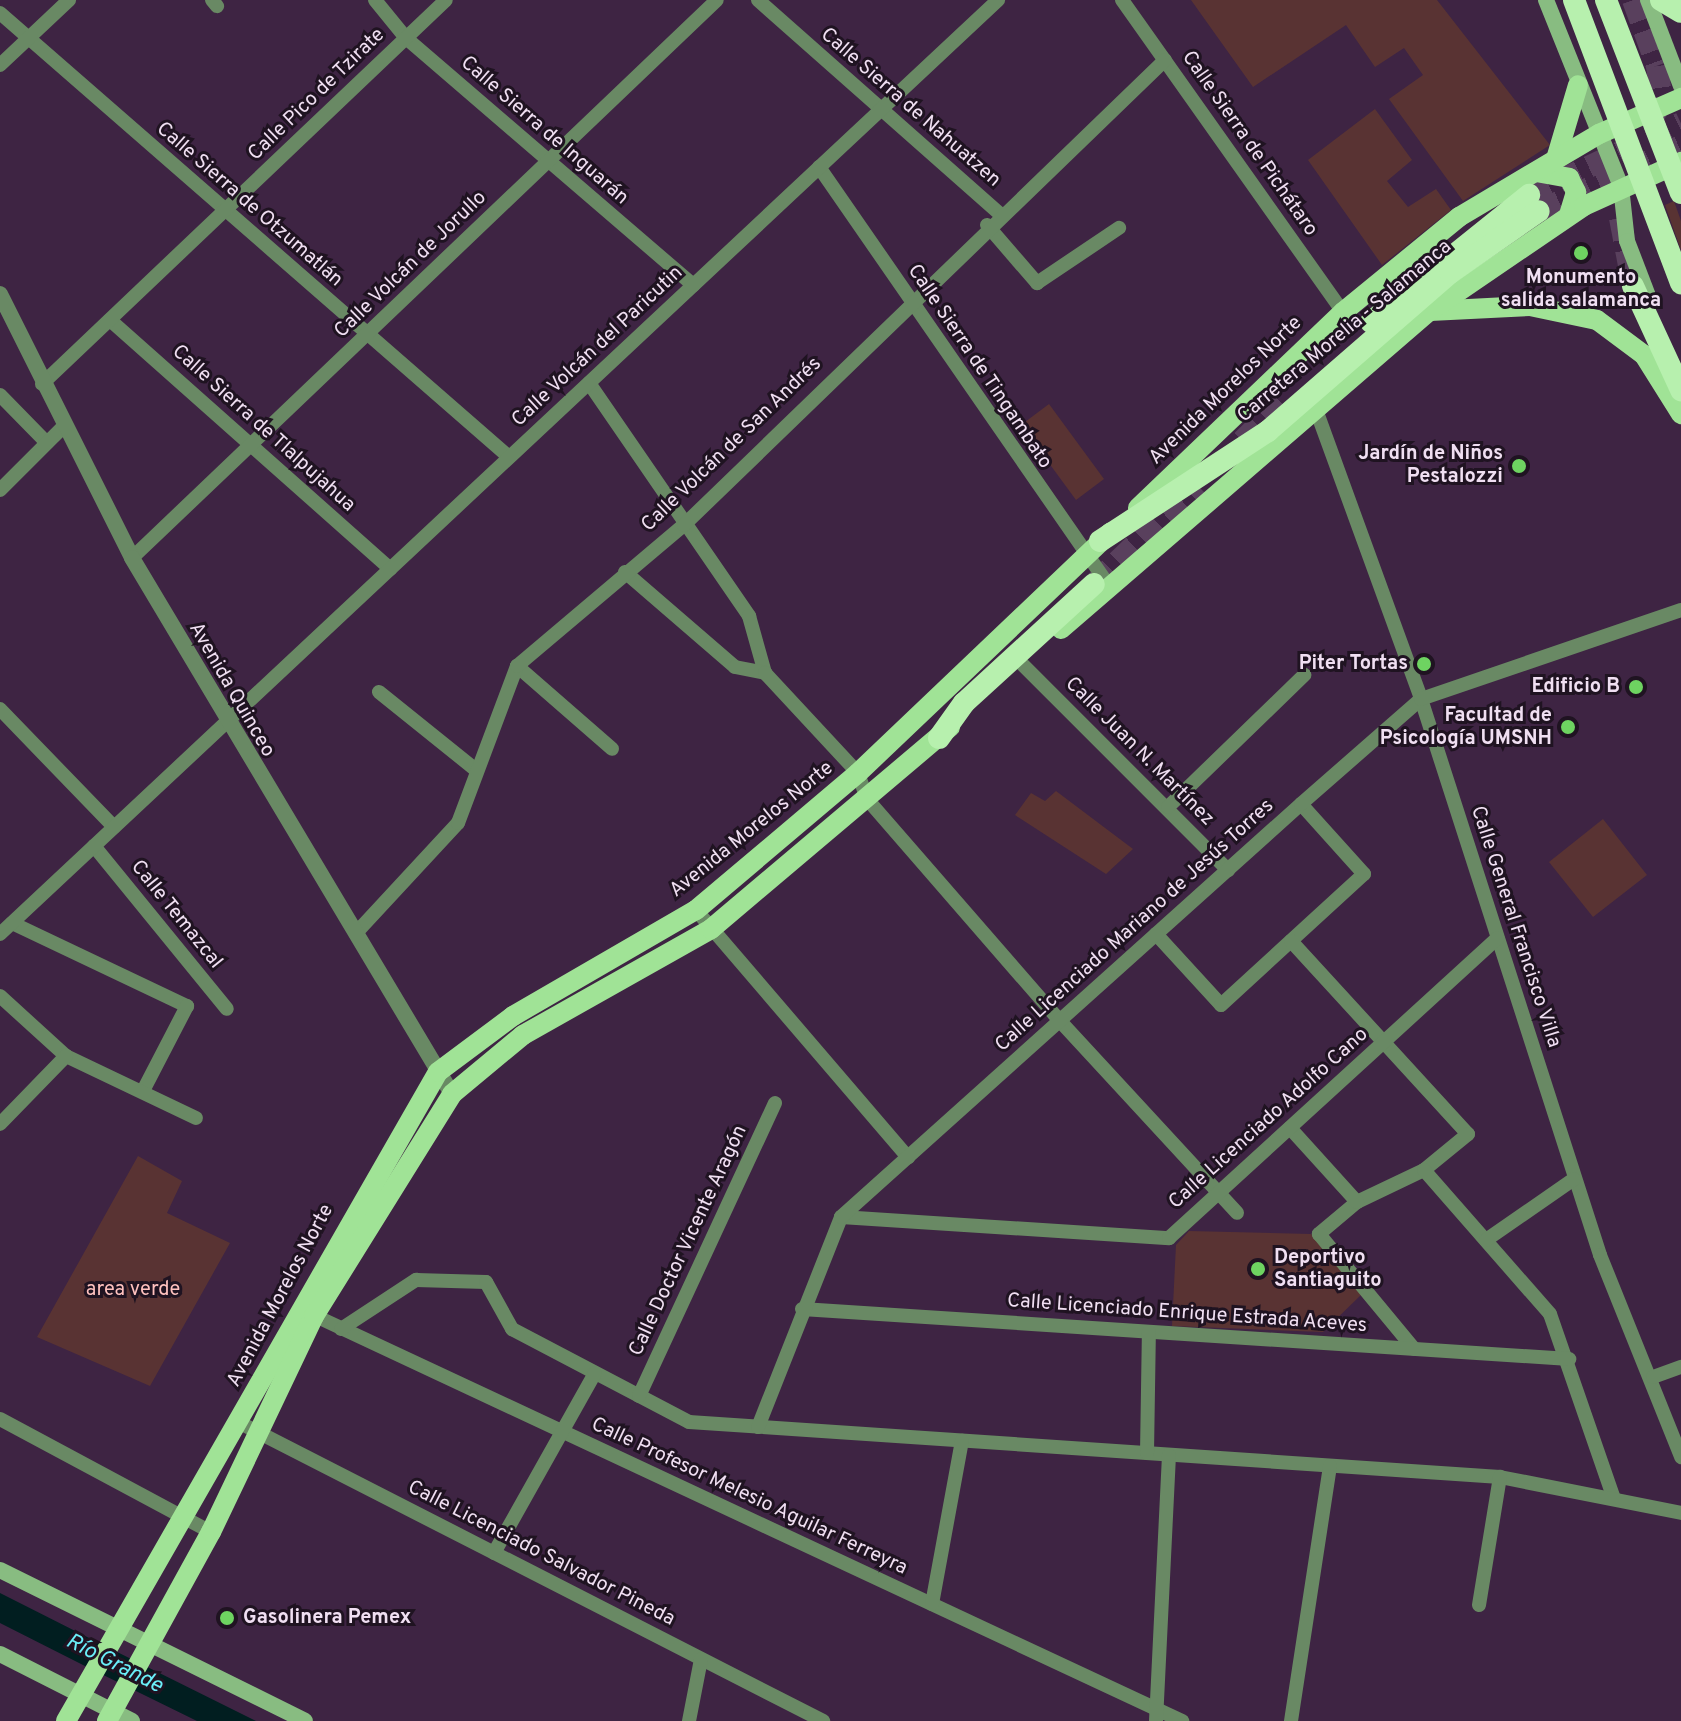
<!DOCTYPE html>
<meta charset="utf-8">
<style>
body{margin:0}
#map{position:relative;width:1681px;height:1721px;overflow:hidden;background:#3e2443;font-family:Overpass,sans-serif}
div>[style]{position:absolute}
.green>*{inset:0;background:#593333}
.water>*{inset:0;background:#011e20}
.trunk-tunnel>*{height:22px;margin-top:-11px;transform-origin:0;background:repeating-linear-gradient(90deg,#59405d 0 22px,transparent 0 33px)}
.minor>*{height:14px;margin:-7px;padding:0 7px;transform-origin:7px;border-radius:7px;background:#698964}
.tertiary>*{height:16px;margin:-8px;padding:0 8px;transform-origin:8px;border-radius:8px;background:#698964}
.secondary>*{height:16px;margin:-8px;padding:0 8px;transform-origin:8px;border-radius:8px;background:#88bc81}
.primary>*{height:20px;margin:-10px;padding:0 10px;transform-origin:10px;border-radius:10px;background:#a0e396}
.trunk>*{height:22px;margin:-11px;padding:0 11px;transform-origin:11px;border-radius:11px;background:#b7f0ae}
.dots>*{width:22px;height:22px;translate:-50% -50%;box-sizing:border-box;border:4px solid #1f1321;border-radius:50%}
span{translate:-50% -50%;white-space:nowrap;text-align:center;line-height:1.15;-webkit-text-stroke:6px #1f1321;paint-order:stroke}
.street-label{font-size:20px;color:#f0dff2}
.poi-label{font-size:20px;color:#f0dff2;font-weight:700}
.right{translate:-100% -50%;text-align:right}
.left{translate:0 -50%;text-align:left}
.park-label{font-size:20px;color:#ffc2bf}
.water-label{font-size:22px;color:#6aeef8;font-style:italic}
</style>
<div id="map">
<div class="green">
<i style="clip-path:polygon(1191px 0,1437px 0,1550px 145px,1463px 201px,1389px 99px,1423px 75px,1404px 48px,1375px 67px,1346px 25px,1253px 87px)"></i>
<i style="clip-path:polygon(1375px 109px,1412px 160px,1387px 181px,1408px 207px,1436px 189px,1451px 210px,1382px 265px,1308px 160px)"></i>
<i style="clip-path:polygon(1674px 201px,1681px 221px,1681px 250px,1665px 205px)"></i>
<i style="clip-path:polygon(1049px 404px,1104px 479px,1076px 500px,1021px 425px)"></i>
<i style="clip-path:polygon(1056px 791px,1133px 849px,1106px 874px,1015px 815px,1031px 793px,1045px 801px)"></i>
<i style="clip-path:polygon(1603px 819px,1647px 875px,1593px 917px,1549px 862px)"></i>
<i style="clip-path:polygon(138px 1156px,182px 1181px,167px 1213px,230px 1243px,150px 1386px,37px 1337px)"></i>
<i style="clip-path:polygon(1189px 1231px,1311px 1234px,1363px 1293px,1323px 1332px,1172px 1326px,1176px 1245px)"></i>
</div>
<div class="water">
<i style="clip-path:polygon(0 1593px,97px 1642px,256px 1721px,197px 1721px,85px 1666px,0 1623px)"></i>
</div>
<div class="trunk-tunnel">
<i style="left:1633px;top:0;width:70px;rotate:70deg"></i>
<i style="left:1657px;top:66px;width:34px;rotate:82deg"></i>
<i style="left:1662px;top:100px;width:27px;rotate:117deg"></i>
<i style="left:1529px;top:195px;width:168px;rotate:-25.3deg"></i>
<i style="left:1539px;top:211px;width:156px;rotate:-24.6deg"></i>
<i style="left:1620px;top:218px;width:69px;rotate:79.2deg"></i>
<i style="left:1242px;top:441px;width:63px;rotate:-44.4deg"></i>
<i style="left:1094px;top:584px;width:143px;rotate:-43.9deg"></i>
</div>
<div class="minor">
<i style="left:212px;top:0;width:8px;rotate:50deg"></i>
<i style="left:375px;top:0;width:49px;rotate:50.8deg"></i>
<i style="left:406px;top:38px;width:379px;rotate:40.7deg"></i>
<i style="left:758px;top:0;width:322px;rotate:41.5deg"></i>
<i style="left:1122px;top:0;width:382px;rotate:54.7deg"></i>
<i style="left:0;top:13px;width:675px;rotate:41.1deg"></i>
<i style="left:0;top:65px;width:95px;rotate:-43.3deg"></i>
<i style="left:819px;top:167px;width:510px;rotate:55.31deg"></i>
<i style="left:987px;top:225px;width:77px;rotate:49.2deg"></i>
<i style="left:1037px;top:283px;width:99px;rotate:-33.9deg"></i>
<i style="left:110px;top:320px;width:375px;rotate:41.6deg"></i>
<i style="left:589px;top:383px;width:283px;rotate:55.5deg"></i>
<i style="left:749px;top:616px;width:59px;rotate:74.3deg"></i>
<i style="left:42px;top:384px;width:557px;rotate:-43.55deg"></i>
<i style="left:0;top:395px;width:67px;rotate:45.6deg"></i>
<i style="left:1315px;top:407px;width:311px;rotate:70deg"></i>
<i style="left:1421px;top:699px;width:584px;rotate:72.15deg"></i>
<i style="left:1600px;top:1255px;width:218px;rotate:68.1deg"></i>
<i style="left:0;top:490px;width:86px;rotate:-45deg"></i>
<i style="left:132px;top:558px;width:808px;rotate:-43.65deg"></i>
<i style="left:625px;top:572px;width:145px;rotate:40.8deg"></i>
<i style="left:735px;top:667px;width:31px;rotate:11deg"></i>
<i style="left:765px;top:673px;width:137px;rotate:47.1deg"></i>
<i style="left:858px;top:773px;width:28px;rotate:71deg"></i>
<i style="left:867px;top:799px;width:294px;rotate:49deg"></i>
<i style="left:1060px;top:1021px;width:261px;rotate:47.3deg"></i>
<i style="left:1021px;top:663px;width:293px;rotate:45deg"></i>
<i style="left:517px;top:666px;width:126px;rotate:41.1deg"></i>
<i style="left:379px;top:692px;width:124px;rotate:38.8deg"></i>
<i style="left:0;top:709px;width:164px;rotate:46deg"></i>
<i style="left:1168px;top:807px;width:190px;rotate:-44.1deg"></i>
<i style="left:94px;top:846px;width:210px;rotate:50.8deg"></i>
<i style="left:696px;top:910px;width:326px;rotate:49.4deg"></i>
<i style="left:12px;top:923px;width:194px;rotate:25.4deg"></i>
<i style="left:187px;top:1006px;width:96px;rotate:117.4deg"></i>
<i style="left:356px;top:933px;width:150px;rotate:-47.2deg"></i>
<i style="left:458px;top:823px;width:168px;rotate:-69.4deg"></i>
<i style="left:517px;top:666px;width:219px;rotate:-40.2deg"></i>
<i style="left:684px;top:525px;width:669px;rotate:-44.03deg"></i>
<i style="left:0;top:934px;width:1367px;rotate:-43.1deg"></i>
<i style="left:1156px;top:934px;width:96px;rotate:47.5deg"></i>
<i style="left:1221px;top:1005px;width:194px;rotate:-42.5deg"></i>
<i style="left:1364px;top:874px;width:94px;rotate:-132deg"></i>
<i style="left:1291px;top:941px;width:262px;rotate:47.5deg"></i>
<i style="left:1468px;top:1134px;width:57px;rotate:140.7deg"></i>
<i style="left:1424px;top:1170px;width:74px;rotate:154.5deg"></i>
<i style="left:1357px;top:1202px;width:50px;rotate:139.9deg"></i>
<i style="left:1319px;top:1234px;width:149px;rotate:50.4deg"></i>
<i style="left:0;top:996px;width:89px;rotate:42.3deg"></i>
<i style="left:66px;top:1056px;width:144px;rotate:25.5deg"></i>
<i style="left:0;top:1124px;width:95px;rotate:-45.9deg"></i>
<i style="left:1290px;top:1128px;width:100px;rotate:47.8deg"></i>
<i style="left:1424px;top:1170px;width:191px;rotate:48.8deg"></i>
<i style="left:1550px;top:1314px;width:193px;rotate:70.9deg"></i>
<i style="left:841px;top:1217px;width:329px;rotate:3.7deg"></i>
<i style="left:1169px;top:1238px;width:445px;rotate:-42.4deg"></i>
<i style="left:1486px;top:1240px;width:107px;rotate:-34.7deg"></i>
<i style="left:802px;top:1309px;width:769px;rotate:3.73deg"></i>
<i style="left:309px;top:1313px;width:964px;rotate:25.05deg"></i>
<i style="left:341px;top:1329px;width:90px;rotate:-33.2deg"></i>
<i style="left:416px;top:1280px;width:70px;rotate:1.6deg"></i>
<i style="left:486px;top:1282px;width:54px;rotate:61deg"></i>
<i style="left:512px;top:1329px;width:200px;rotate:27.7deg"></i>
<i style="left:689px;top:1422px;width:813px;rotate:3.88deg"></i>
<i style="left:1500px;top:1477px;width:185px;rotate:11.2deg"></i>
<i style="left:1653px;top:1377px;width:30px;rotate:-20deg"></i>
<i style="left:639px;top:1396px;width:323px;rotate:-65.1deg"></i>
<i style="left:0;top:1419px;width:239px;rotate:28.2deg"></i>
<i style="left:240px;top:1423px;width:655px;rotate:27.07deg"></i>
<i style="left:758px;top:1427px;width:226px;rotate:-68.4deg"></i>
<i style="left:841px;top:1217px;width:618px;rotate:-41.92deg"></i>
<i style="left:1301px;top:804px;width:159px;rotate:-41.2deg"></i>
<i style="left:1421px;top:699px;width:275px;rotate:-18.9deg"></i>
<i style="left:1147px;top:1453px;width:121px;rotate:-89.1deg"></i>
<i style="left:494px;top:1553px;width:206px;rotate:-60.7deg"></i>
<i style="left:932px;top:1604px;width:166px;rotate:-79.6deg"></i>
<i style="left:1479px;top:1605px;width:130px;rotate:-80.7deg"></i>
<i style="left:689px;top:1721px;width:63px;rotate:-79deg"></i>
<i style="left:1156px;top:1721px;width:266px;rotate:-87.2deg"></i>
<i style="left:1291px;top:1721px;width:258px;rotate:-81.3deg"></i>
</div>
<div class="tertiary">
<i style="left:0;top:294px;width:295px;rotate:63.4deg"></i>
<i style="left:132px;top:558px;width:624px;rotate:59.16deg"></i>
</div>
<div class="secondary">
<i style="left:1546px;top:0;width:201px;rotate:68.1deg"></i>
<i style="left:1621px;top:187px;width:54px;rotate:83.7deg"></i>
<i style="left:1627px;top:241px;width:64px;rotate:69deg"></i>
<i style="left:1648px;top:0;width:92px;rotate:69deg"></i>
<i style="left:0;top:1570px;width:340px;rotate:26.3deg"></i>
<i style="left:0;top:1654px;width:148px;rotate:26.9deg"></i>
</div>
<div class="primary">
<i style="left:1556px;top:159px;width:77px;rotate:-73.4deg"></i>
<i style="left:1536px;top:172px;width:34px;rotate:10deg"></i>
<i style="left:1569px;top:178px;width:16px;rotate:63deg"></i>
<i style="left:1576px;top:192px;width:24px;rotate:107deg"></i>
<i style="left:1430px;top:311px;width:100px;rotate:-2.9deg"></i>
<i style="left:1530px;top:306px;width:68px;rotate:11.8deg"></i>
<i style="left:1597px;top:320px;width:59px;rotate:36.7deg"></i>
<i style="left:1644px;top:355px;width:70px;rotate:57.9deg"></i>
<i style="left:1138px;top:508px;width:284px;rotate:-43.7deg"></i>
<i style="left:1343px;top:312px;width:150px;rotate:-39.3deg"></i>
<i style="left:1459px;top:217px;width:163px;rotate:-30.7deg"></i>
<i style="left:1599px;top:134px;width:90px;rotate:-23.7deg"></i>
<i style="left:1061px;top:629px;width:487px;rotate:-40.8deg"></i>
<i style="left:1430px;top:311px;width:186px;rotate:-34.3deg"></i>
<i style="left:1584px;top:206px;width:107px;rotate:-24.4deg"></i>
<i style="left:66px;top:1721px;width:748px;rotate:-60.18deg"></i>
<i style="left:438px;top:1072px;width:94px;rotate:-36.7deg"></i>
<i style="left:513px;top:1016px;width:211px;rotate:-30.1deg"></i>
<i style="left:696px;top:910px;width:212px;rotate:-40.2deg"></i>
<i style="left:858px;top:773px;width:349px;rotate:-43.6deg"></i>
<i style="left:107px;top:1721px;width:216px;rotate:-61.2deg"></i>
<i style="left:211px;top:1532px;width:239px;rotate:-64.5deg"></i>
<i style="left:314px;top:1316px;width:261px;rotate:-58.1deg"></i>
<i style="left:452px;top:1094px;width:92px;rotate:-39.7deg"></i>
<i style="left:523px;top:1035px;width:216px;rotate:-29.4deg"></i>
<i style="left:711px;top:929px;width:313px;rotate:-40.2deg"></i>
</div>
<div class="trunk">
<i style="left:1574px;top:0;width:303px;rotate:69.3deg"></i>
<i style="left:1606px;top:0;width:207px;rotate:68.8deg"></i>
<i style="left:1661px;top:0;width:23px;rotate:31deg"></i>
<i style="left:1633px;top:286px;width:115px;rotate:65.2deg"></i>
<i style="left:1371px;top:322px;width:203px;rotate:-38.8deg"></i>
<i style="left:1100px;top:541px;width:201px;rotate:-33.2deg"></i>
<i style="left:1268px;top:431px;width:241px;rotate:-41deg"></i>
<i style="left:1450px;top:273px;width:108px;rotate:-34.9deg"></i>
<i style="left:939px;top:738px;width:43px;rotate:-54.5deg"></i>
<i style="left:964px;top:703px;width:176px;rotate:-42.5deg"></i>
</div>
<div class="dots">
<i style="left:1581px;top:253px;background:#6ed361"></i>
<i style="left:1519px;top:466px;background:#6ed361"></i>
<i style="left:1424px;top:664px;background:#6ed361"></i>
<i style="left:1636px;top:687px;background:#6ed361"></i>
<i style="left:1568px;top:727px;background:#6ed361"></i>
<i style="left:1258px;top:1269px;background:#6ed361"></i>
<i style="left:227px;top:1618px;background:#6ed361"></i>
</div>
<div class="street-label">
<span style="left:317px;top:95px;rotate:-44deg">Calle Pico de Tzirate</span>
<span style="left:910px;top:108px;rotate:41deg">Calle Sierra de Nahuatzen</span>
<span style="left:544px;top:131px;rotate:41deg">Calle Sierra de Inguarán</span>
<span style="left:1249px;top:144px;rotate:55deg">Calle Sierra de Pichátaro</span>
<span style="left:249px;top:205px;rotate:41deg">Calle Sierra de Otzumatlán</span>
<span style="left:411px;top:265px;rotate:-44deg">Calle Volcán de Jorullo</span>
<span style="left:1345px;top:332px;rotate:-40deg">Carretera Morelia - Salamanca</span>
<span style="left:598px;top:347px;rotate:-43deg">Calle Volcán del Paricutin</span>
<span style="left:979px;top:367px;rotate:56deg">Calle Sierra de Tingambato</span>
<span style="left:1226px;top:391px;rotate:-44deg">Avenida Morelos Norte</span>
<span style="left:263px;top:429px;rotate:42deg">Calle Sierra de Tlalpujahua</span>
<span style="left:732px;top:445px;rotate:-44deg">Calle Volcán de San Andrés</span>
<span style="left:231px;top:690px;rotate:60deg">Avenida Quinceo</span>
<span style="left:1139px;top:752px;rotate:45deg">Calle Juan N. Martínez</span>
<span style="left:752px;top:830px;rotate:-39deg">Avenida Morelos Norte</span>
<span style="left:176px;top:915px;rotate:51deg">Calle Temazcal</span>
<span style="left:1135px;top:926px;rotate:-42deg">Calle Licenciado Mariano de Jesús Torres</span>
<span style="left:1515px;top:927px;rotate:72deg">Calle General Francisco Villa</span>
<span style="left:1269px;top:1119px;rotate:-42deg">Calle Licenciado Adolfo Cano</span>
<span style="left:689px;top:1241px;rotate:-65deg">Calle Doctor Vicente Aragón</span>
<span style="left:281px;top:1296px;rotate:-62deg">Avenida Morelos Norte</span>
<span style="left:1187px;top:1314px;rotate:4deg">Calle Licenciado Enrique Estrada Aceves</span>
<span style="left:749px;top:1497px;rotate:25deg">Calle Profesor Melesio Aguilar Ferreyra</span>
<span style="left:541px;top:1554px;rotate:27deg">Calle Licenciado Salvador Pineda</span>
</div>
<div class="poi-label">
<span style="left:1581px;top:290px">Monumento<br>salida salamanca</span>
<span class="right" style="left:1503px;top:466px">Jardín de Niños<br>Pestalozzi</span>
<span class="right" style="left:1408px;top:664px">Piter Tortas</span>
<span class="right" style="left:1620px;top:687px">Edificio B</span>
<span class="right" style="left:1552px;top:728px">Facultad de<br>Psicología UMSNH</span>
<span class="left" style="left:1274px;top:1270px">Deportivo<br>Santiaguito</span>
<span class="left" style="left:243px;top:1618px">Gasolinera Pemex</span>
</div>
<div class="park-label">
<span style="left:133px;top:1290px">area verde</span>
</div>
<div class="water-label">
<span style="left:114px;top:1664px;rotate:27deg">Río Grande</span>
</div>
</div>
